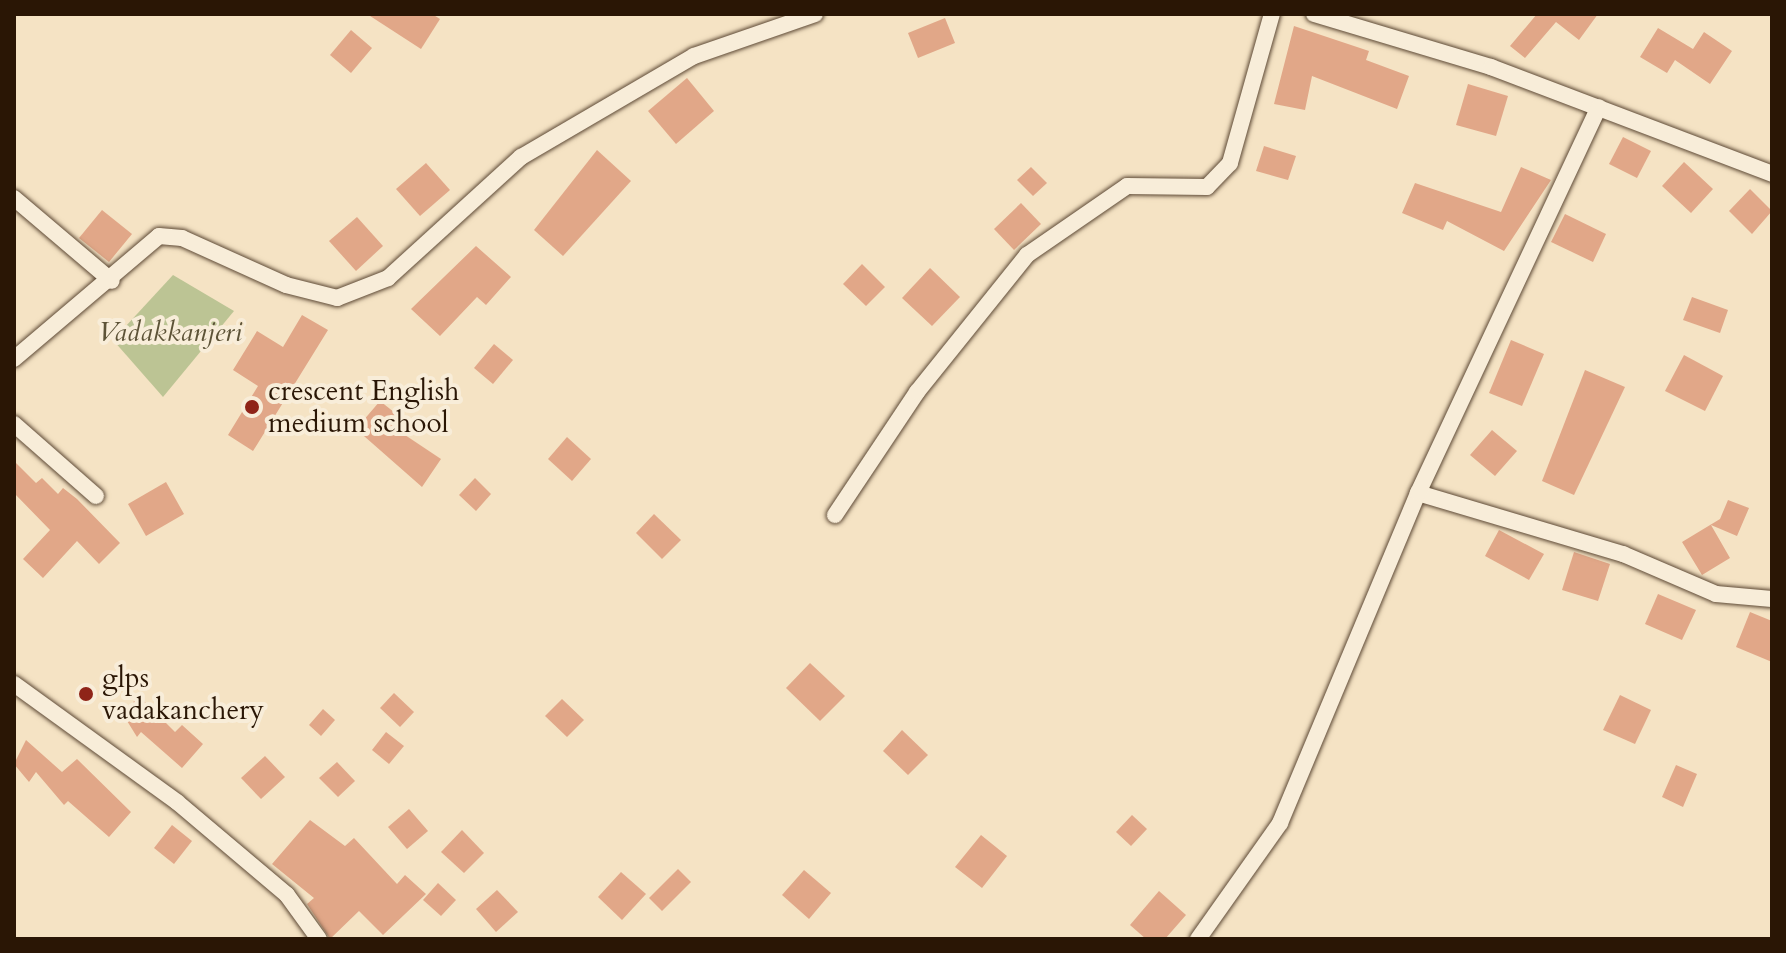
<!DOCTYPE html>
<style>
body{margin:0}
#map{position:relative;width:1786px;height:953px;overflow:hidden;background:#f5e3c4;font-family:Cardo,serif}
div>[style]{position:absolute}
.green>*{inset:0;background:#bcc494}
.building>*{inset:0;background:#e1a788}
.roads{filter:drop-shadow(0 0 2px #5d4935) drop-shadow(0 0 2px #5d4935)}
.minor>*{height:16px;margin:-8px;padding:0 8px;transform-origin:8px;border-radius:8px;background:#f8edd9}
.dots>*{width:22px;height:22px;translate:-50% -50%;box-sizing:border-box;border:4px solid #f8edd9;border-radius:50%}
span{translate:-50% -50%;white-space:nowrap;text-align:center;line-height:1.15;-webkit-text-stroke:8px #f8edd9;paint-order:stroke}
.park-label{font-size:28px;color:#5d5337;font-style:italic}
.poi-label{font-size:28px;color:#2a1605}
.left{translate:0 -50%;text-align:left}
.frame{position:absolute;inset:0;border:16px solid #2a1605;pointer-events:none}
</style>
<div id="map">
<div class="green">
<i style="clip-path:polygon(173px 275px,234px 311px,163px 397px,113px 340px)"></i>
</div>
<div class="building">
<i style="clip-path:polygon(367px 14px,432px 14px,440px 19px,421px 49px)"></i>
<i style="clip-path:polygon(1537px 14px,1598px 14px,1579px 40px,1556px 22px,1525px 58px,1510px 46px)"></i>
<i style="clip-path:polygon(945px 18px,955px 43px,918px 58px,908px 33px)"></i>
<i style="clip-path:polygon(1294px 26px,1369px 51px,1366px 60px,1409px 76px,1397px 109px,1312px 76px,1305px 110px,1274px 104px)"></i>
<i style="clip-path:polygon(1658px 28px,1693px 49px,1704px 32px,1732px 51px,1710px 84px,1675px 60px,1667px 73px,1640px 57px)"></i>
<i style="clip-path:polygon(351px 30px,372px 48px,351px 73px,330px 55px)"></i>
<i style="clip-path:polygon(687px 78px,714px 111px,676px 144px,648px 111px)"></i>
<i style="clip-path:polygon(1468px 84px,1508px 96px,1496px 136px,1456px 125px)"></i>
<i style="clip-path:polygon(1623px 137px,1651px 151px,1637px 178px,1609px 164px)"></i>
<i style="clip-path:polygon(1264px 146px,1296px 156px,1288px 180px,1256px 171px)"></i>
<i style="clip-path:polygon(597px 150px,631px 181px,563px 256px,534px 230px)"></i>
<i style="clip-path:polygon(1684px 162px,1713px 189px,1691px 213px,1662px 186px)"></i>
<i style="clip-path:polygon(426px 163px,450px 190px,420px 216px,396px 189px)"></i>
<i style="clip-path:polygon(1031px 167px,1047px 183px,1033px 196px,1017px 180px)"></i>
<i style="clip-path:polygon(1521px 167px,1551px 180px,1504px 251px,1447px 221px,1443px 230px,1402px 213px,1415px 183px,1501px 212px)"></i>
<i style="clip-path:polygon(1750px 189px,1772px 211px,1752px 234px,1729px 211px)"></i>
<i style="clip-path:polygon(1021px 203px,1041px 224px,1014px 250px,994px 229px)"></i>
<i style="clip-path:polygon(102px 210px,132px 234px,109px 262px,79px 238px)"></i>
<i style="clip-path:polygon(1565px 214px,1606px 234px,1593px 262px,1551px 242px)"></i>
<i style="clip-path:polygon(357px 217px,383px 246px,356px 271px,329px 241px)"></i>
<i style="clip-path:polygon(476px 246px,511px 277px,486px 305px,477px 297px,440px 336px,411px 309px)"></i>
<i style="clip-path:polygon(862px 264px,885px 287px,866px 306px,843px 284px)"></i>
<i style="clip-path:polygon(930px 268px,960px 297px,932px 326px,902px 298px)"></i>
<i style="clip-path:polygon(1692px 297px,1728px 310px,1720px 333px,1683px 320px)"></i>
<i style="clip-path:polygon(302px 315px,328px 330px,253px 451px,228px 435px,258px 386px,233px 370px,257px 331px,283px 347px)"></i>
<i style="clip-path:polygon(1511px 340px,1544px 354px,1522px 406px,1489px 393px)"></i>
<i style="clip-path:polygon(494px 344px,513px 360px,493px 384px,474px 368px)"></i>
<i style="clip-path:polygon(1684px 355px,1723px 376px,1705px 411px,1665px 391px)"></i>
<i style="clip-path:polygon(1585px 370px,1625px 387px,1574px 495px,1542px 481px)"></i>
<i style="clip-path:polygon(380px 401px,409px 424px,402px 433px,441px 459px,422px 487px,356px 429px)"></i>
<i style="clip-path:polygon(1492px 430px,1517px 451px,1495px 476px,1470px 455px)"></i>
<i style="clip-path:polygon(567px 437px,591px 459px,572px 481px,548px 459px)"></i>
<i style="clip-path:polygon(14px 461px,36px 483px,42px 478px,58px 494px,63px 488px,77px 499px,120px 543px,99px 564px,77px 541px,43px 578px,23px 559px,50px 530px,14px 493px)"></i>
<i style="clip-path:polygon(475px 478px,491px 494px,476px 511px,459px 495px)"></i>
<i style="clip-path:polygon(166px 482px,184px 514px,146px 536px,128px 504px)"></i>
<i style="clip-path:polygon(1728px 500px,1749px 508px,1737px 536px,1711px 525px,1730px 558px,1702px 575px,1682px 542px,1720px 519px)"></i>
<i style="clip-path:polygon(654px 514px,681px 540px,662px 559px,636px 533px)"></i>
<i style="clip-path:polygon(1499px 530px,1544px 554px,1529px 580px,1485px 556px)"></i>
<i style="clip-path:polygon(1574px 552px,1610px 564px,1598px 601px,1562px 590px)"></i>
<i style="clip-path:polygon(1658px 594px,1696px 610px,1682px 640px,1645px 624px)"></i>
<i style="clip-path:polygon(1750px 612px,1772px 621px,1772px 662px,1736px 647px)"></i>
<i style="clip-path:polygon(810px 663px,845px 696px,820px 721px,786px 688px)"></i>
<i style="clip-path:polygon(394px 693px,414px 712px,400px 727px,380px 708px)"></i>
<i style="clip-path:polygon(138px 695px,175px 732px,182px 725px,203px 744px,182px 768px,141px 732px,137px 737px,124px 716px)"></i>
<i style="clip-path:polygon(1620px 695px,1651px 710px,1635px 744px,1603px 730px)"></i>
<i style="clip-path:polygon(562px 699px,584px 720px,567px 737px,545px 716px)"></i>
<i style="clip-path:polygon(323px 709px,335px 720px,321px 736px,309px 725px)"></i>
<i style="clip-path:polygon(902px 730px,928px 755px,908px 775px,883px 751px)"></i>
<i style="clip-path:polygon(386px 732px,404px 746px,389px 764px,372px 750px)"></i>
<i style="clip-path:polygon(26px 740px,62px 772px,77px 759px,131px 812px,109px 837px,68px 801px,64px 805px,36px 772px,29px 782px,14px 764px)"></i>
<i style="clip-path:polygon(265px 756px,285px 777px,261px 799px,241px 778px)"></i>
<i style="clip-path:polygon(337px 762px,355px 781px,338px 797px,319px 778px)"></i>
<i style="clip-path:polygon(1676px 765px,1697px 774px,1683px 807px,1662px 797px)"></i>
<i style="clip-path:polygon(409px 809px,428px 831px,407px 849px,388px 827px)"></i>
<i style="clip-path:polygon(1132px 815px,1147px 829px,1131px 846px,1116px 832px)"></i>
<i style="clip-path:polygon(310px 820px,345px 846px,354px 838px,397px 884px,405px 875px,426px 894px,383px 935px,359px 911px,330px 939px,307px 904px,314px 898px,272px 864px)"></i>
<i style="clip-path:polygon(172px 825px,192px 841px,174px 864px,154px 848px)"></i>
<i style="clip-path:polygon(462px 830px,484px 853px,464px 873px,441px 852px)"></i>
<i style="clip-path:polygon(981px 835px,1007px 856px,982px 888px,955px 867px)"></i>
<i style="clip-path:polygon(678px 869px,691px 882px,662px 911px,649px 898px)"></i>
<i style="clip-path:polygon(804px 870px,831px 893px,809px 919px,782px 895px)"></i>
<i style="clip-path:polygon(621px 872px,646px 894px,622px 920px,598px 897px)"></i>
<i style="clip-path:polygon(438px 883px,456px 900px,441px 916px,423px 900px)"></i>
<i style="clip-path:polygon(497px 890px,518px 912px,496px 932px,476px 909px)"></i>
<i style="clip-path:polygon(1159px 891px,1186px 915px,1165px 939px,1146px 939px,1130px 925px)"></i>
</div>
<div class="roads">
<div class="minor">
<i style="left:1314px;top:14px;width:185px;rotate:16.7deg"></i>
<i style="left:1491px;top:67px;width:301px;rotate:20.8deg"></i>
<i style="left:14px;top:198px;width:128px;rotate:40.3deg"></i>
<i style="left:14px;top:359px;width:190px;rotate:-40.3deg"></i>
<i style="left:159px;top:236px;width:23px;rotate:5deg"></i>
<i style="left:182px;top:238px;width:114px;rotate:24.3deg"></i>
<i style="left:286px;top:285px;width:53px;rotate:14.3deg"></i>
<i style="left:337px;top:298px;width:55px;rotate:-21.4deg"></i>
<i style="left:388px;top:278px;width:180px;rotate:-42.3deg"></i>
<i style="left:521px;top:157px;width:200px;rotate:-30.3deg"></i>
<i style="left:694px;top:56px;width:128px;rotate:-19.1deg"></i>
<i style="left:14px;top:424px;width:109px;rotate:41.3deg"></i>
<i style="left:1418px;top:493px;width:214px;rotate:16.6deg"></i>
<i style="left:1623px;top:554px;width:101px;rotate:23.3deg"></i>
<i style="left:1716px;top:594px;width:56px;rotate:5.1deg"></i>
<i style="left:835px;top:515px;width:148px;rotate:-56.3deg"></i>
<i style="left:917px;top:392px;width:176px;rotate:-51.2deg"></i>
<i style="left:1027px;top:255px;width:121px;rotate:-34.6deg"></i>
<i style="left:1127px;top:186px;width:80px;rotate:0.7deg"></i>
<i style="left:1207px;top:187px;width:33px;rotate:-46deg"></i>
<i style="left:1230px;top:163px;width:155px;rotate:-74.3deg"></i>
<i style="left:14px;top:684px;width:201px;rotate:35.9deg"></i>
<i style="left:177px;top:802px;width:144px;rotate:40.2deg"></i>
<i style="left:287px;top:895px;width:54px;rotate:54deg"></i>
<i style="left:1198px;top:939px;width:142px;rotate:-54.7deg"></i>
<i style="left:1280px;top:823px;width:358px;rotate:-67.3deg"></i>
<i style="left:1418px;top:493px;width:426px;rotate:-64.9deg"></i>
</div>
</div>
<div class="dots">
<i style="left:252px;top:407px;background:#8f2418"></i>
<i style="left:86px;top:694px;background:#8f2418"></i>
</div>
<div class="park-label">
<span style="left:170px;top:332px">Vadakkanjeri</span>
</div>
<div class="poi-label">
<span class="left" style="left:268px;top:407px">crescent English<br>medium school</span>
<span class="left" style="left:102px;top:694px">glps<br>vadakanchery</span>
</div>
<div class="frame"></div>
</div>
